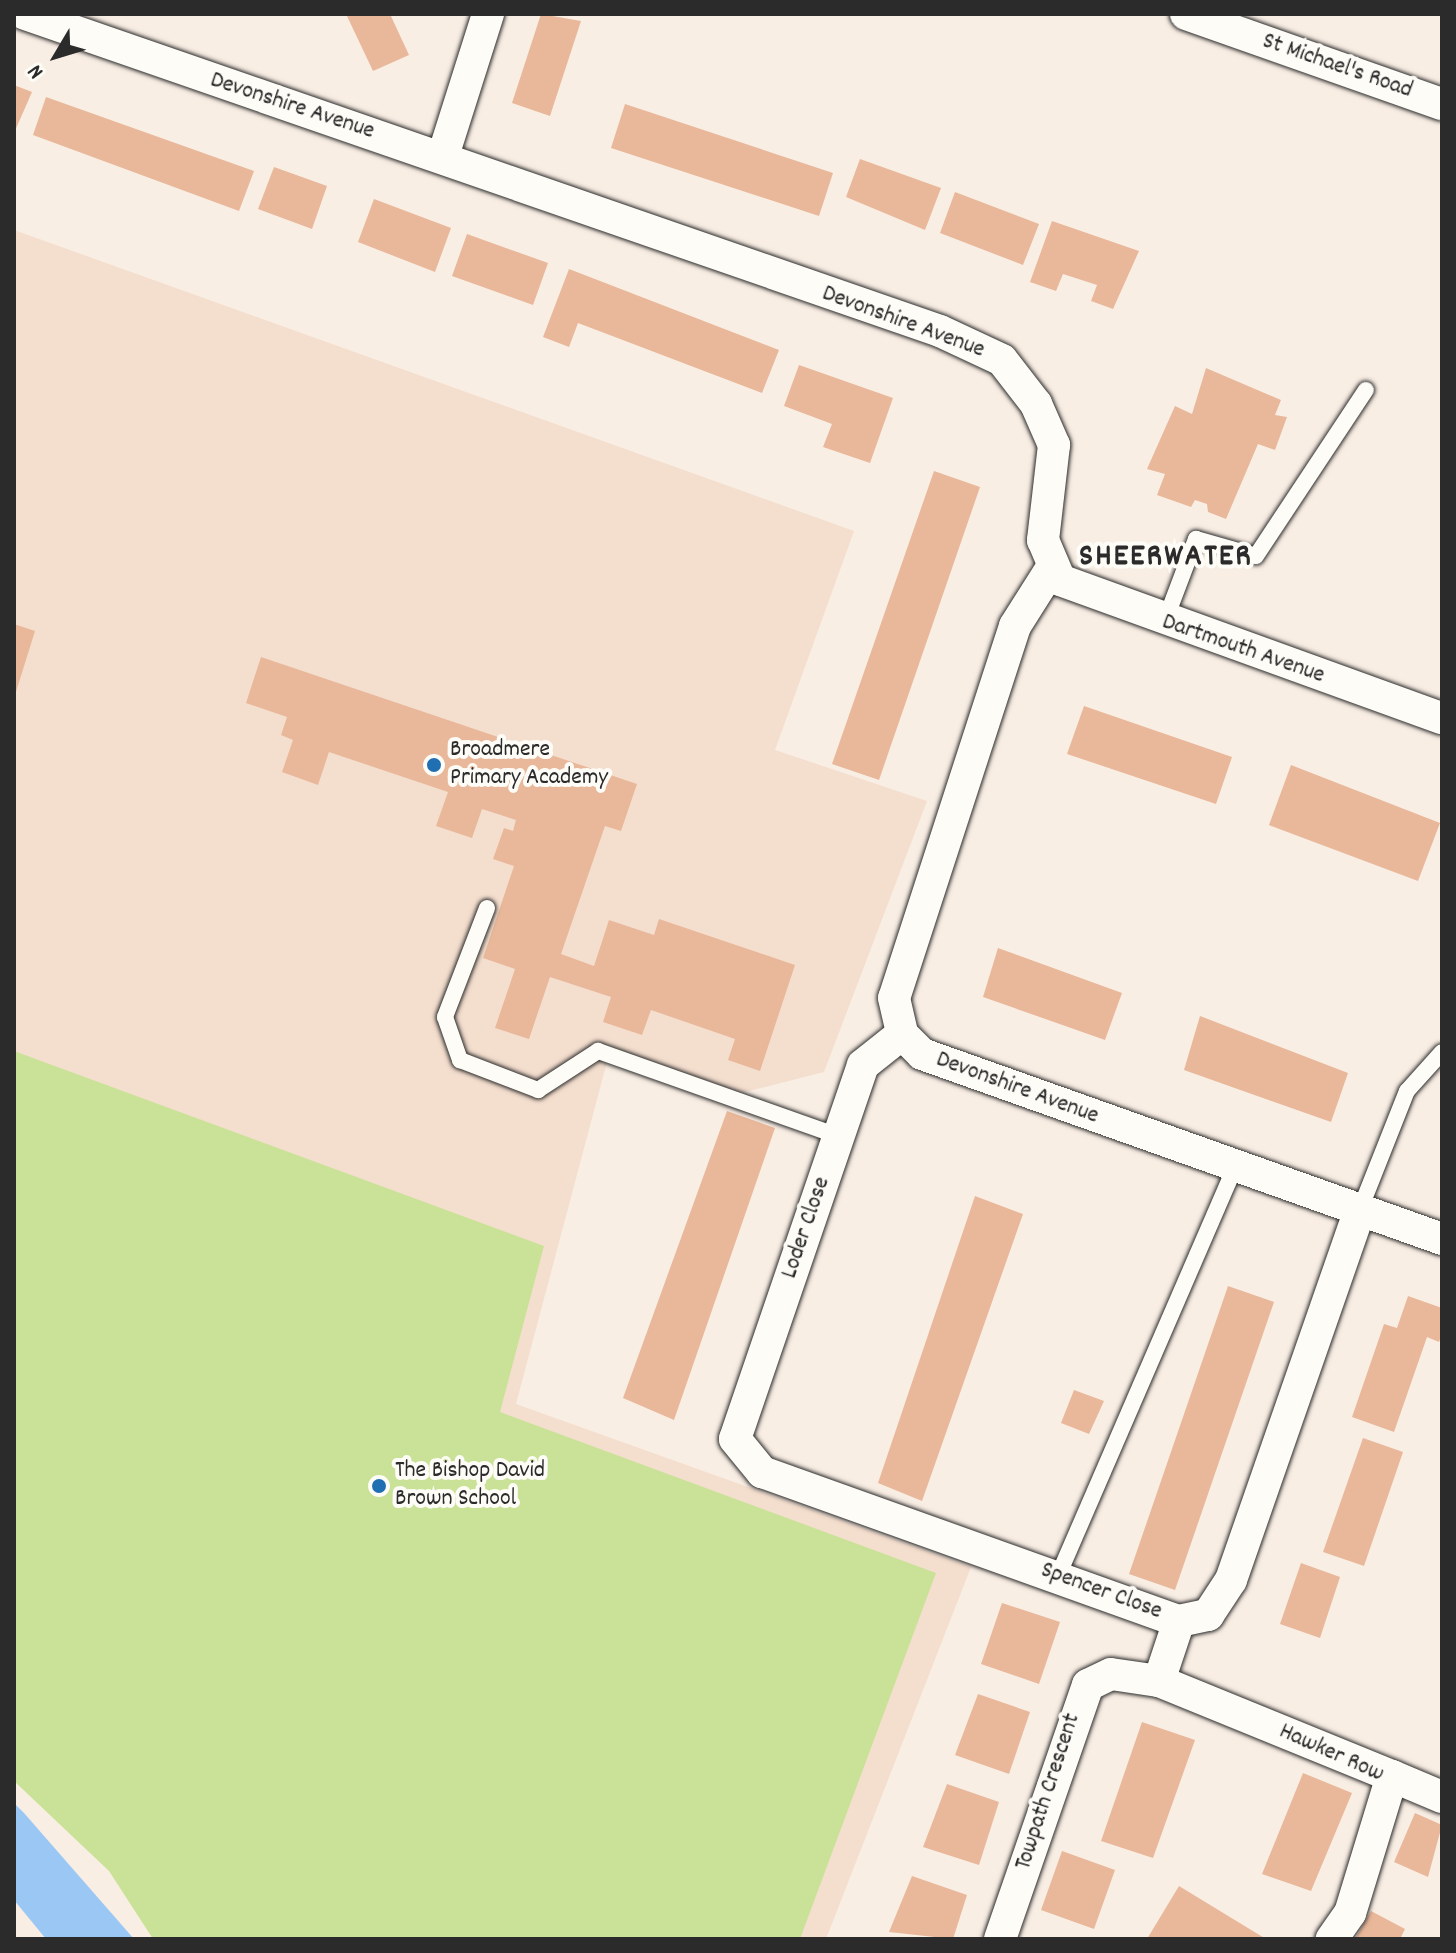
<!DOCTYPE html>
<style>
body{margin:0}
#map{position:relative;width:1456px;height:1953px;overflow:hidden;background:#f9eee4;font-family:Dekko,sans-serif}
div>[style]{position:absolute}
.built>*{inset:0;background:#f4dece}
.green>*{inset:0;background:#cae297}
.water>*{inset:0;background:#9ac7f4}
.building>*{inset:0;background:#e9b89a}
.roads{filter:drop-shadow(0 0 2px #2b2b2b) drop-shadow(0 0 2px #2b2b2b)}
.lane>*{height:16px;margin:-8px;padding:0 8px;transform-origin:8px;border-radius:8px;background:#fdfcf7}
.street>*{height:32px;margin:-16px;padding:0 16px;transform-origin:16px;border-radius:16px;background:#fdfcf7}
.dots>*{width:22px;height:22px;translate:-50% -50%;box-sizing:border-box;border:4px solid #fdfcf7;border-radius:50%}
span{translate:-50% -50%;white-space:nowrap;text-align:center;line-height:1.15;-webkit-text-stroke:8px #fdfcf7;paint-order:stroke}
.street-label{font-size:24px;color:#2b2b2b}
.poi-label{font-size:24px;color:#2b2b2b}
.left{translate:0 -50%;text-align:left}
.district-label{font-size:32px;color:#2b2b2b;font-weight:700;letter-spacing:2px}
.frame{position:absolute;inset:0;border:16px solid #2b2b2b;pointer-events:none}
.north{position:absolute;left:16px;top:16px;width:80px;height:80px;-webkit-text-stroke:6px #fdfcf7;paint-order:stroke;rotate:232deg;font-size:22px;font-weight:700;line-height:32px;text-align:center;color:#2b2b2b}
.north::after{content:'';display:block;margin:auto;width:28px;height:36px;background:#2b2b2b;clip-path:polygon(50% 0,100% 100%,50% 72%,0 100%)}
</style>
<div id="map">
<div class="built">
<i style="clip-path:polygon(14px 230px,854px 531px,775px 750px,927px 801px,824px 1072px,713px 1100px,608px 1058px,516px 1404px,971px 1567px,826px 1939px,455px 1939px,14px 1624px)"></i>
</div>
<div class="green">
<i style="clip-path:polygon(14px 1051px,544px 1246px,500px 1412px,936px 1573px,800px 1939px,153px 1939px,109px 1871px,14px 1781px)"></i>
</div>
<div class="water">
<i style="clip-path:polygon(14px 1803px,24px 1813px,134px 1939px,46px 1939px,14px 1900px)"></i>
</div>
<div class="building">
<i style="clip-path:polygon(346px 14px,390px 14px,409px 55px,373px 71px)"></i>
<i style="clip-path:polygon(541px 14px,581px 21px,550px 116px,512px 103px)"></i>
<i style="clip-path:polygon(14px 85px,32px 92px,14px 133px)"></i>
<i style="clip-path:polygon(46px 97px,254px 171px,239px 211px,33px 135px)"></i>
<i style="clip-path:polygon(625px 104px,833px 173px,819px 216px,611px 148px)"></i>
<i style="clip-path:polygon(860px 159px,941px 188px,925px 230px,846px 197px)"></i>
<i style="clip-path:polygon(274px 167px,327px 186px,312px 229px,258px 209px)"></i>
<i style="clip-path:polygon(955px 192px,1039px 224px,1023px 265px,940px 233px)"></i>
<i style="clip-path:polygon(374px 199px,451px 228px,435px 272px,358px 242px)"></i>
<i style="clip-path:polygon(1052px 221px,1139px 251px,1113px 309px,1091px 301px,1097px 285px,1063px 274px,1056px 291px,1030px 282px)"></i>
<i style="clip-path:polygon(467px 234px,548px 263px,533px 305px,452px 276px)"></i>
<i style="clip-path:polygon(569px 269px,779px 350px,762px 393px,578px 323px,569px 347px,543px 337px)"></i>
<i style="clip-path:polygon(799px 365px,893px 398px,870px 463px,823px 447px,832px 424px,784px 406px)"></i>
<i style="clip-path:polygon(1206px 368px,1281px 400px,1275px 415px,1287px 417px,1275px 450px,1258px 444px,1226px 519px,1208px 512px,1207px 504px,1195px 500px,1191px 507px,1157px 495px,1165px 474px,1147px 469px,1175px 406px,1192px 414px)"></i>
<i style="clip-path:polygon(934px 471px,980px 487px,879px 780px,832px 764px)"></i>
<i style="clip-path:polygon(14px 624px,35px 631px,15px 695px,14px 695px)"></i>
<i style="clip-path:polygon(261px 657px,637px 784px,621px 831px,605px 826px,561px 954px,594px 966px,609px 920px,654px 935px,659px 919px,795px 965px,760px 1071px,728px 1060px,735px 1039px,651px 1010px,642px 1035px,603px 1022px,611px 997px,550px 977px,529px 1039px,495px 1028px,515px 969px,483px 958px,514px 866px,493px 859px,504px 828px,513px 831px,516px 820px,482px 809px,472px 838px,436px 826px,448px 792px,329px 752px,318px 785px,282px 772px,293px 740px,281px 735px,287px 717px,246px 703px)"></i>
<i style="clip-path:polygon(1084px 706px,1232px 757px,1216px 804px,1067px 754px)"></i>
<i style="clip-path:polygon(1291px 765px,1440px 823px,1418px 881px,1269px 825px)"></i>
<i style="clip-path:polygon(998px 948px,1122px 993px,1105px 1040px,983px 997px)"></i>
<i style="clip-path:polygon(1200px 1016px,1348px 1073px,1331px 1122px,1184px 1070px)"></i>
<i style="clip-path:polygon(727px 1111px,775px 1128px,674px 1420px,623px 1398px)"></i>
<i style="clip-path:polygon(975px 1196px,1023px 1214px,922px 1501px,878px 1483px)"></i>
<i style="clip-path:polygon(1228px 1286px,1274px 1302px,1175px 1590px,1129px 1574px)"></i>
<i style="clip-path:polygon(1408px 1296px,1442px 1308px,1442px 1334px,1439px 1342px,1427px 1337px,1394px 1432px,1352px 1417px,1384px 1324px,1397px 1328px)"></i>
<i style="clip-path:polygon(1074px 1390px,1104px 1401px,1089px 1434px,1061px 1423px)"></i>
<i style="clip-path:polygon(1363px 1438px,1403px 1452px,1364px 1566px,1323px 1552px)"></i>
<i style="clip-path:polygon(1301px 1563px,1340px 1577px,1320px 1638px,1280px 1624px)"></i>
<i style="clip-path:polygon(1002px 1603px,1060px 1622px,1039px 1684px,981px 1664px)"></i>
<i style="clip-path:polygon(978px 1694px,1030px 1712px,1009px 1774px,955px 1755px)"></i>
<i style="clip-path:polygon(1142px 1722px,1195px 1740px,1153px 1858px,1101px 1841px)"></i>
<i style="clip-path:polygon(1303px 1773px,1352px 1793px,1311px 1891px,1262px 1874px)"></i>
<i style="clip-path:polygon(947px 1784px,999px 1802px,979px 1865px,923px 1847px)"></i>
<i style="clip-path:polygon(1415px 1813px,1442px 1825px,1428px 1877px,1394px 1862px)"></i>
<i style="clip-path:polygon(1062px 1851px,1115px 1870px,1094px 1929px,1041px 1910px)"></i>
<i style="clip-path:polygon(912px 1876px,967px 1895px,953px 1939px,889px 1932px)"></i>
<i style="clip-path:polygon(1179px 1886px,1266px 1939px,1147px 1939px)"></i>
<i style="clip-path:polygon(1371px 1911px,1405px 1929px,1400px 1939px,1355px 1939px)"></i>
</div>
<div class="roads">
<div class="lane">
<i style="left:1165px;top:621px;width:88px;rotate:-69.3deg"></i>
<i style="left:1196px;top:539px;width:62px;rotate:15.8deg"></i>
<i style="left:1256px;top:556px;width:199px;rotate:-56.5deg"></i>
<i style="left:487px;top:908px;width:117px;rotate:111.1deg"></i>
<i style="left:445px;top:1017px;width:46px;rotate:70.8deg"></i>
<i style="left:460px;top:1060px;width:84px;rotate:21deg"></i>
<i style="left:538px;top:1090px;width:72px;rotate:-33deg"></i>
<i style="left:598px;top:1051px;width:255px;rotate:19.5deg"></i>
<i style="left:1359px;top:1212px;width:130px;rotate:-68.4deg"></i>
<i style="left:1407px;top:1091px;width:52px;rotate:-48.1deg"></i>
<i style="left:1058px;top:1576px;width:446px;rotate:-66.6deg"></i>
</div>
<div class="street">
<i style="left:25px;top:14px;width:968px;rotate:19.11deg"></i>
<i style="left:940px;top:331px;width:68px;rotate:25.1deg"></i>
<i style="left:1002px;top:360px;width:56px;rotate:52.3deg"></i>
<i style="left:1036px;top:404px;width:45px;rotate:66.3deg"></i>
<i style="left:1054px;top:445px;width:96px;rotate:96.6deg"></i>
<i style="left:1043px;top:540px;width:43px;rotate:67deg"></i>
<i style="left:1060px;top:580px;width:406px;rotate:19.9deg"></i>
<i style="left:1186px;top:14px;width:271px;rotate:19.4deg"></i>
<i style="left:443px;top:156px;width:149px;rotate:-72.4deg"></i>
<i style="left:1051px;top:569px;width:67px;rotate:122.3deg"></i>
<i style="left:1015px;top:626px;width:391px;rotate:108deg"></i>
<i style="left:894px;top:998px;width:37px;rotate:77deg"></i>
<i style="left:902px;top:1034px;width:28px;rotate:45deg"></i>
<i style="left:922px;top:1054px;width:552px;rotate:19.58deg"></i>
<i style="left:902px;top:1034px;width:50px;rotate:141.5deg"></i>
<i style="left:863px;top:1065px;width:395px;rotate:108.9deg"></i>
<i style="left:735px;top:1439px;width:43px;rotate:50.7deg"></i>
<i style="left:762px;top:1472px;width:443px;rotate:19.7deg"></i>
<i style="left:1179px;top:1621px;width:30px;rotate:-12deg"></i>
<i style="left:1208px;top:1615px;width:42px;rotate:-56.7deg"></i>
<i style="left:1231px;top:1580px;width:390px;rotate:-70.8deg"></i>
<i style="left:1159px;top:1681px;width:252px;rotate:22.2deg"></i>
<i style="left:1392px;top:1776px;width:143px;rotate:107deg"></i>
<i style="left:1350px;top:1913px;width:32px;rotate:125deg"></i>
<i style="left:1392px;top:1776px;width:54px;rotate:22.8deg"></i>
<i style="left:1000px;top:1939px;width:269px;rotate:-70.9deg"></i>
<i style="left:1088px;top:1685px;width:25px;rotate:-26deg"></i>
<i style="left:1111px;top:1674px;width:49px;rotate:8.3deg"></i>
<i style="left:1159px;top:1681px;width:63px;rotate:-71.6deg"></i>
</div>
</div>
<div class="dots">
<i style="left:434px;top:765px;background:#1f6fb2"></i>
<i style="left:379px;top:1486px;background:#1f6fb2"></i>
</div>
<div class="street-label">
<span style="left:1337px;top:67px;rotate:19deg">St Michael's Road</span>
<span style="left:292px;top:107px;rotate:18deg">Devonshire Avenue</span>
<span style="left:903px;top:323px;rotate:20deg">Devonshire Avenue</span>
<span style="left:1243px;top:650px;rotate:19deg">Dartmouth Avenue</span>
<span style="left:1017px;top:1089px;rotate:20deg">Devonshire Avenue</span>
<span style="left:807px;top:1228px;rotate:-71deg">Loder Close</span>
<span style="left:1101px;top:1592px;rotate:20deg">Spencer Close</span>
<span style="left:1331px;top:1754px;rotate:24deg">Hawker Row</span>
<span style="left:1049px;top:1792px;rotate:-72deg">Towpath Crescent</span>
</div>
<div class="poi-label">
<span class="left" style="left:450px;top:765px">Broadmere<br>Primary Academy</span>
<span class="left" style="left:395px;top:1486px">The Bishop David<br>Brown School</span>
</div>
<div class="district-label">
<span style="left:1166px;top:558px">SHEERWATER</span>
</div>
<div class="frame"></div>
<div class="north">N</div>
</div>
